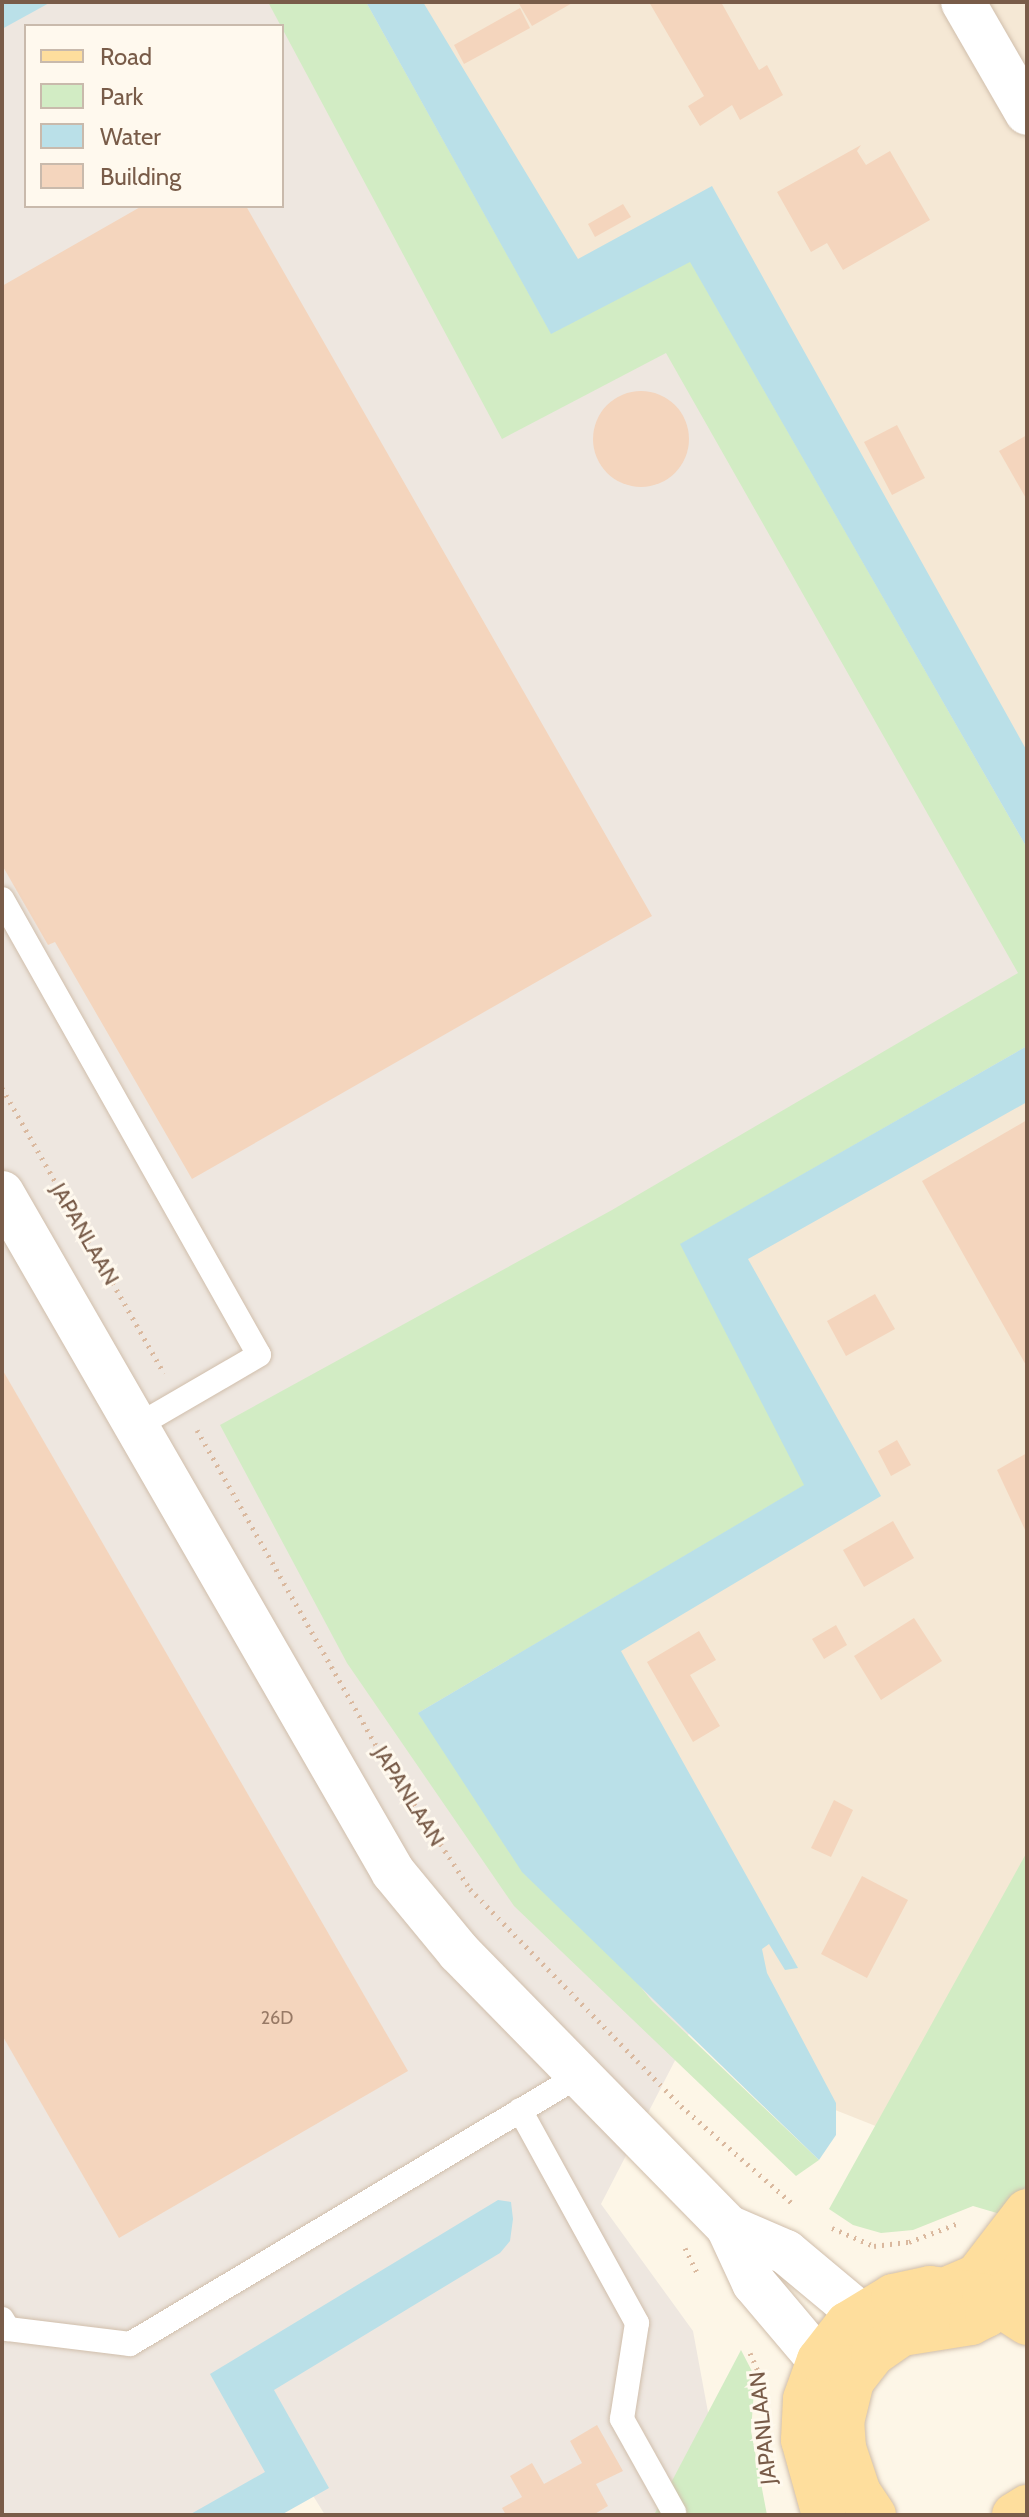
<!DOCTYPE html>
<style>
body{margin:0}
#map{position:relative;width:1029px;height:2517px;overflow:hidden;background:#fdf6e7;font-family:Cabin,sans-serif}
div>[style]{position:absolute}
.residential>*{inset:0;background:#f5e8d5}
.industrial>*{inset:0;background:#eee7e0}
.green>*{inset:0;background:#d2ecc4}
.water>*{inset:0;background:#bae0e8}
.building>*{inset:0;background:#f4d5bd}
.round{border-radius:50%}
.path>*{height:5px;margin-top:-2.5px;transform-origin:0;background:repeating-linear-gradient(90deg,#dab99f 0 2px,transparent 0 8px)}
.roads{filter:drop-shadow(0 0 2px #d0beab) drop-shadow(0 0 2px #d0beab)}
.service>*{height:24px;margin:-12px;padding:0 12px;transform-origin:12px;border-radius:12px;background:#fff}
.minor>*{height:44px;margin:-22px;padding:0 22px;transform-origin:22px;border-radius:22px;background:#fff}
.tertiary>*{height:44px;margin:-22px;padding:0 22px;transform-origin:22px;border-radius:22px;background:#fff}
.primary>*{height:44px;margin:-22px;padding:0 22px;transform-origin:22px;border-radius:22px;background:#fede9d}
span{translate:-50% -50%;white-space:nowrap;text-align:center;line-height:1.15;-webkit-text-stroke:6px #fff9ee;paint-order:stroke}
.number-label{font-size:18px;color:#987a66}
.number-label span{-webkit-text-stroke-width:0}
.street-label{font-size:22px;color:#795c49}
.frame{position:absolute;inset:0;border:4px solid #795c49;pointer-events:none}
.legend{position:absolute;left:24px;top:24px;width:260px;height:184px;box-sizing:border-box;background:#fff9ee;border:2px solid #c9baac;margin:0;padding:10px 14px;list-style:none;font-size:24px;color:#795c49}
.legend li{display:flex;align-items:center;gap:16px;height:40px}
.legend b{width:40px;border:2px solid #c9baac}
</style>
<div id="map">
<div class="residential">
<i style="clip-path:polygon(389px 2px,1027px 2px,1027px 804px,557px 299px)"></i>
<i style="clip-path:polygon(1027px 1068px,1027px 1984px,936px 2150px,795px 2094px,594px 1639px,718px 1251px)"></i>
</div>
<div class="industrial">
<i style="clip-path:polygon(evenodd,2px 2px,389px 2px,557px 299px,686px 234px,1027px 804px,1027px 1068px,718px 1251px,838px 1488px,595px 1639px,750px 1915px,601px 2204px,693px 2331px,727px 2515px,325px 2515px,304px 2481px,248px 2515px,2px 2515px,2px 2px,26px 26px,282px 26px,282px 206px,26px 206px,26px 26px)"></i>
</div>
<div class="green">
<i style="clip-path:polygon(268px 2px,366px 2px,551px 333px,690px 261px,1027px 848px,1027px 1046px,681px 1244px,805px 1485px,418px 1713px,652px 2001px,819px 2160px,796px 2176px,514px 1906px,347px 1663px,220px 1425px,612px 1210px,1018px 973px,666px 353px,502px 439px)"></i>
<i style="clip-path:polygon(1027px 1852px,1027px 2184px,1007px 2216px,973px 2206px,913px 2230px,881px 2233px,853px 2225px,829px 2209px)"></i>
<i style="clip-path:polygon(741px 2350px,755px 2377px,751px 2431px,767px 2515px,654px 2515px)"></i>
</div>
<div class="water">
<i style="clip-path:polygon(2px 2px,51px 2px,2px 29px)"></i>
<i style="clip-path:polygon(366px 2px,423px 2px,578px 259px,712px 186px,1027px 751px,1027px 848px,690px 262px,551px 334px)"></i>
<i style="clip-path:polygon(1027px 1046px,1027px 1102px,748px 1259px,881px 1496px,621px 1651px,798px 1968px,785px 1970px,769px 1944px,762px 1949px,767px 1973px,836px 2103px,836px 2135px,819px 2160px,522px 1872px,418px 1713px,804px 1485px,680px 1244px)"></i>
<i style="clip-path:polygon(498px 2200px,511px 2202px,513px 2219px,510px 2241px,500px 2253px,274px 2390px,329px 2488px,281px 2515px,189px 2515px,265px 2472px,210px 2374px)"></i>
</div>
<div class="building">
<i style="clip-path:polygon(518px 2px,574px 2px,532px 26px)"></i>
<i style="clip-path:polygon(649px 2px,721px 2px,759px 70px,767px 65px,783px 95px,740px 120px,732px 105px,700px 126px,688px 106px,704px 96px)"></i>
<i style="clip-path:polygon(520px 8px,530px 28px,464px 64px,454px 45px)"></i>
<i style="clip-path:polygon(861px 145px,857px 151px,866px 165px,890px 151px,930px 220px,843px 270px,827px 243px,811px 252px,777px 192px)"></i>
<i style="clip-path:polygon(623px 204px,631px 217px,595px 237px,588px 224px)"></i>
<i style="clip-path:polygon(142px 206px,246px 206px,652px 916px,192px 1179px,55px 942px,48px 945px,2px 865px,2px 286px)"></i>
<i class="round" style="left:593px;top:391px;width:96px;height:96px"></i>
<i style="clip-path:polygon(897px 425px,925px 478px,892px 495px,864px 442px)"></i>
<i style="clip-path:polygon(1027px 435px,1027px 500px,999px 451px)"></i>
<i style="clip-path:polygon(1027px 1120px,1027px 1367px,922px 1181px)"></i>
<i style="clip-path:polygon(875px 1294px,895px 1329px,846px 1356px,827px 1321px)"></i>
<i style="clip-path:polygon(2px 1369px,408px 2071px,119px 2238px,2px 2035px)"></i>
<i style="clip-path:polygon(897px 1440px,911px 1465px,891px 1476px,878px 1451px)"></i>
<i style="clip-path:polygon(1027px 1453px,1027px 1534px,997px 1470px)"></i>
<i style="clip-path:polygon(893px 1521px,914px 1558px,864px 1587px,843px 1550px)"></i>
<i style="clip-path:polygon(914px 1618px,942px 1661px,881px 1700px,854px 1656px)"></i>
<i style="clip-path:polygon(836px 1625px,847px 1645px,824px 1659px,812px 1639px)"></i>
<i style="clip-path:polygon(699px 1631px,716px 1660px,690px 1675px,720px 1726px,693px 1742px,647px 1662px)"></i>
<i style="clip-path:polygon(834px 1800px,853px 1810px,831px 1857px,811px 1848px)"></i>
<i style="clip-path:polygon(862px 1876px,908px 1900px,867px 1978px,821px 1954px)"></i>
<i style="clip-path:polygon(597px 2425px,623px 2471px,596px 2484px,608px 2506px,593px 2515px,506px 2515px,502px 2508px,522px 2497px,510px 2476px,532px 2463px,544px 2484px,582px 2463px,570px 2441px)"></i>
</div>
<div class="path">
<i style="left:2px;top:1088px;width:328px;rotate:60.4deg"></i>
<i style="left:197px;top:1430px;width:376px;rotate:60.4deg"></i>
<i style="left:383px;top:1757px;width:158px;rotate:56.6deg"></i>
<i style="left:470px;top:1889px;width:303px;rotate:45.8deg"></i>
<i style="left:681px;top:2106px;width:149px;rotate:41.2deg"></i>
<i style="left:832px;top:2228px;width:46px;rotate:23.2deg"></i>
<i style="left:874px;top:2246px;width:35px;rotate:-7deg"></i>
<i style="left:909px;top:2242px;width:53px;rotate:-20.8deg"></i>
<i style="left:685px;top:2248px;width:30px;rotate:64deg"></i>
<i style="left:750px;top:2353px;width:30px;rotate:66deg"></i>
</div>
<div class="roads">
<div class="service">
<i style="left:2px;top:899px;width:523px;rotate:60.59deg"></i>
<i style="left:259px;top:1355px;width:141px;rotate:149.8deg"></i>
<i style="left:520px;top:2110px;width:243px;rotate:61.2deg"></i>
<i style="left:637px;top:2323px;width:97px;rotate:98.9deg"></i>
<i style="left:622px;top:2419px;width:107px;rotate:60.8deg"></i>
<i style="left:2px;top:2319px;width:12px;rotate:59deg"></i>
<i style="left:8px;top:2329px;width:123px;rotate:7deg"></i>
<i style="left:130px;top:2344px;width:524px;rotate:-30.87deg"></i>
</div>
<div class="minor">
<i style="left:963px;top:2px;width:128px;rotate:60deg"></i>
</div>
<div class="tertiary">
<i style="left:2px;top:1193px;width:784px;rotate:60.06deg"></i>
<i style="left:393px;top:1872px;width:104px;rotate:50.5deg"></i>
<i style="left:459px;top:1952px;width:385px;rotate:45.6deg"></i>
<i style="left:728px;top:2227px;width:62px;rotate:65.1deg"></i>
<i style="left:754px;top:2283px;width:101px;rotate:49.8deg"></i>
<i style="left:728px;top:2227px;width:63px;rotate:23.3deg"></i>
<i style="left:786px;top:2252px;width:95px;rotate:39.9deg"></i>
</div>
<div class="primary">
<i style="left:949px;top:2288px;width:30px;rotate:-23deg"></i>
<i style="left:977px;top:2276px;width:82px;rotate:-52.4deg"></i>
<i style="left:824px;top:2515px;width:78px;rotate:-105.6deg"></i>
<i style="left:803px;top:2440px;width:41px;rotate:-87.2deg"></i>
<i style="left:805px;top:2399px;width:41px;rotate:-70.3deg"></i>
<i style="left:819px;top:2360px;width:46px;rotate:-52.1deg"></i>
<i style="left:847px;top:2324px;width:54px;rotate:-31.3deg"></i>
<i style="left:893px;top:2296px;width:38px;rotate:-12deg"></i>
<i style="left:930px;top:2288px;width:54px;rotate:7.4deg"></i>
<i style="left:984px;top:2295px;width:51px;rotate:33.1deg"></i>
<i style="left:874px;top:2515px;width:27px;rotate:-124deg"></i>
<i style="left:859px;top:2493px;width:47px;rotate:-108.4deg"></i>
<i style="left:844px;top:2448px;width:26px;rotate:-94deg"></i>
<i style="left:842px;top:2422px;width:42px;rotate:-76.3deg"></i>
<i style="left:852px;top:2381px;width:34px;rotate:-52deg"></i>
<i style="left:873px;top:2354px;width:35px;rotate:-35deg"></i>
<i style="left:902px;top:2334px;width:70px;rotate:-9.1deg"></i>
<i style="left:971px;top:2323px;width:18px;rotate:-27deg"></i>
<i style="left:987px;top:2315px;width:35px;rotate:-45deg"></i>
<i style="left:1012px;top:2290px;width:29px;rotate:-59deg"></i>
<i style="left:1014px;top:2515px;width:15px;rotate:-32deg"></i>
</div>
</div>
<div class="number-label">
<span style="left:277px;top:2018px">26D</span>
</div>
<div class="street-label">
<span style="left:85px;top:1234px;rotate:60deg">JAPANLAAN</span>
<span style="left:409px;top:1796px;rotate:58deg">JAPANLAAN</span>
<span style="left:763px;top:2428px;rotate:-96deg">JAPANLAAN</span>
</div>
<div class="frame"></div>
<ul class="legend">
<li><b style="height:10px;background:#fede9d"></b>Road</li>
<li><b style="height:22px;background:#d2ecc4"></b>Park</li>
<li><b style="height:22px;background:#bae0e8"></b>Water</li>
<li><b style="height:22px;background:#f4d5bd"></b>Building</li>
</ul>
</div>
